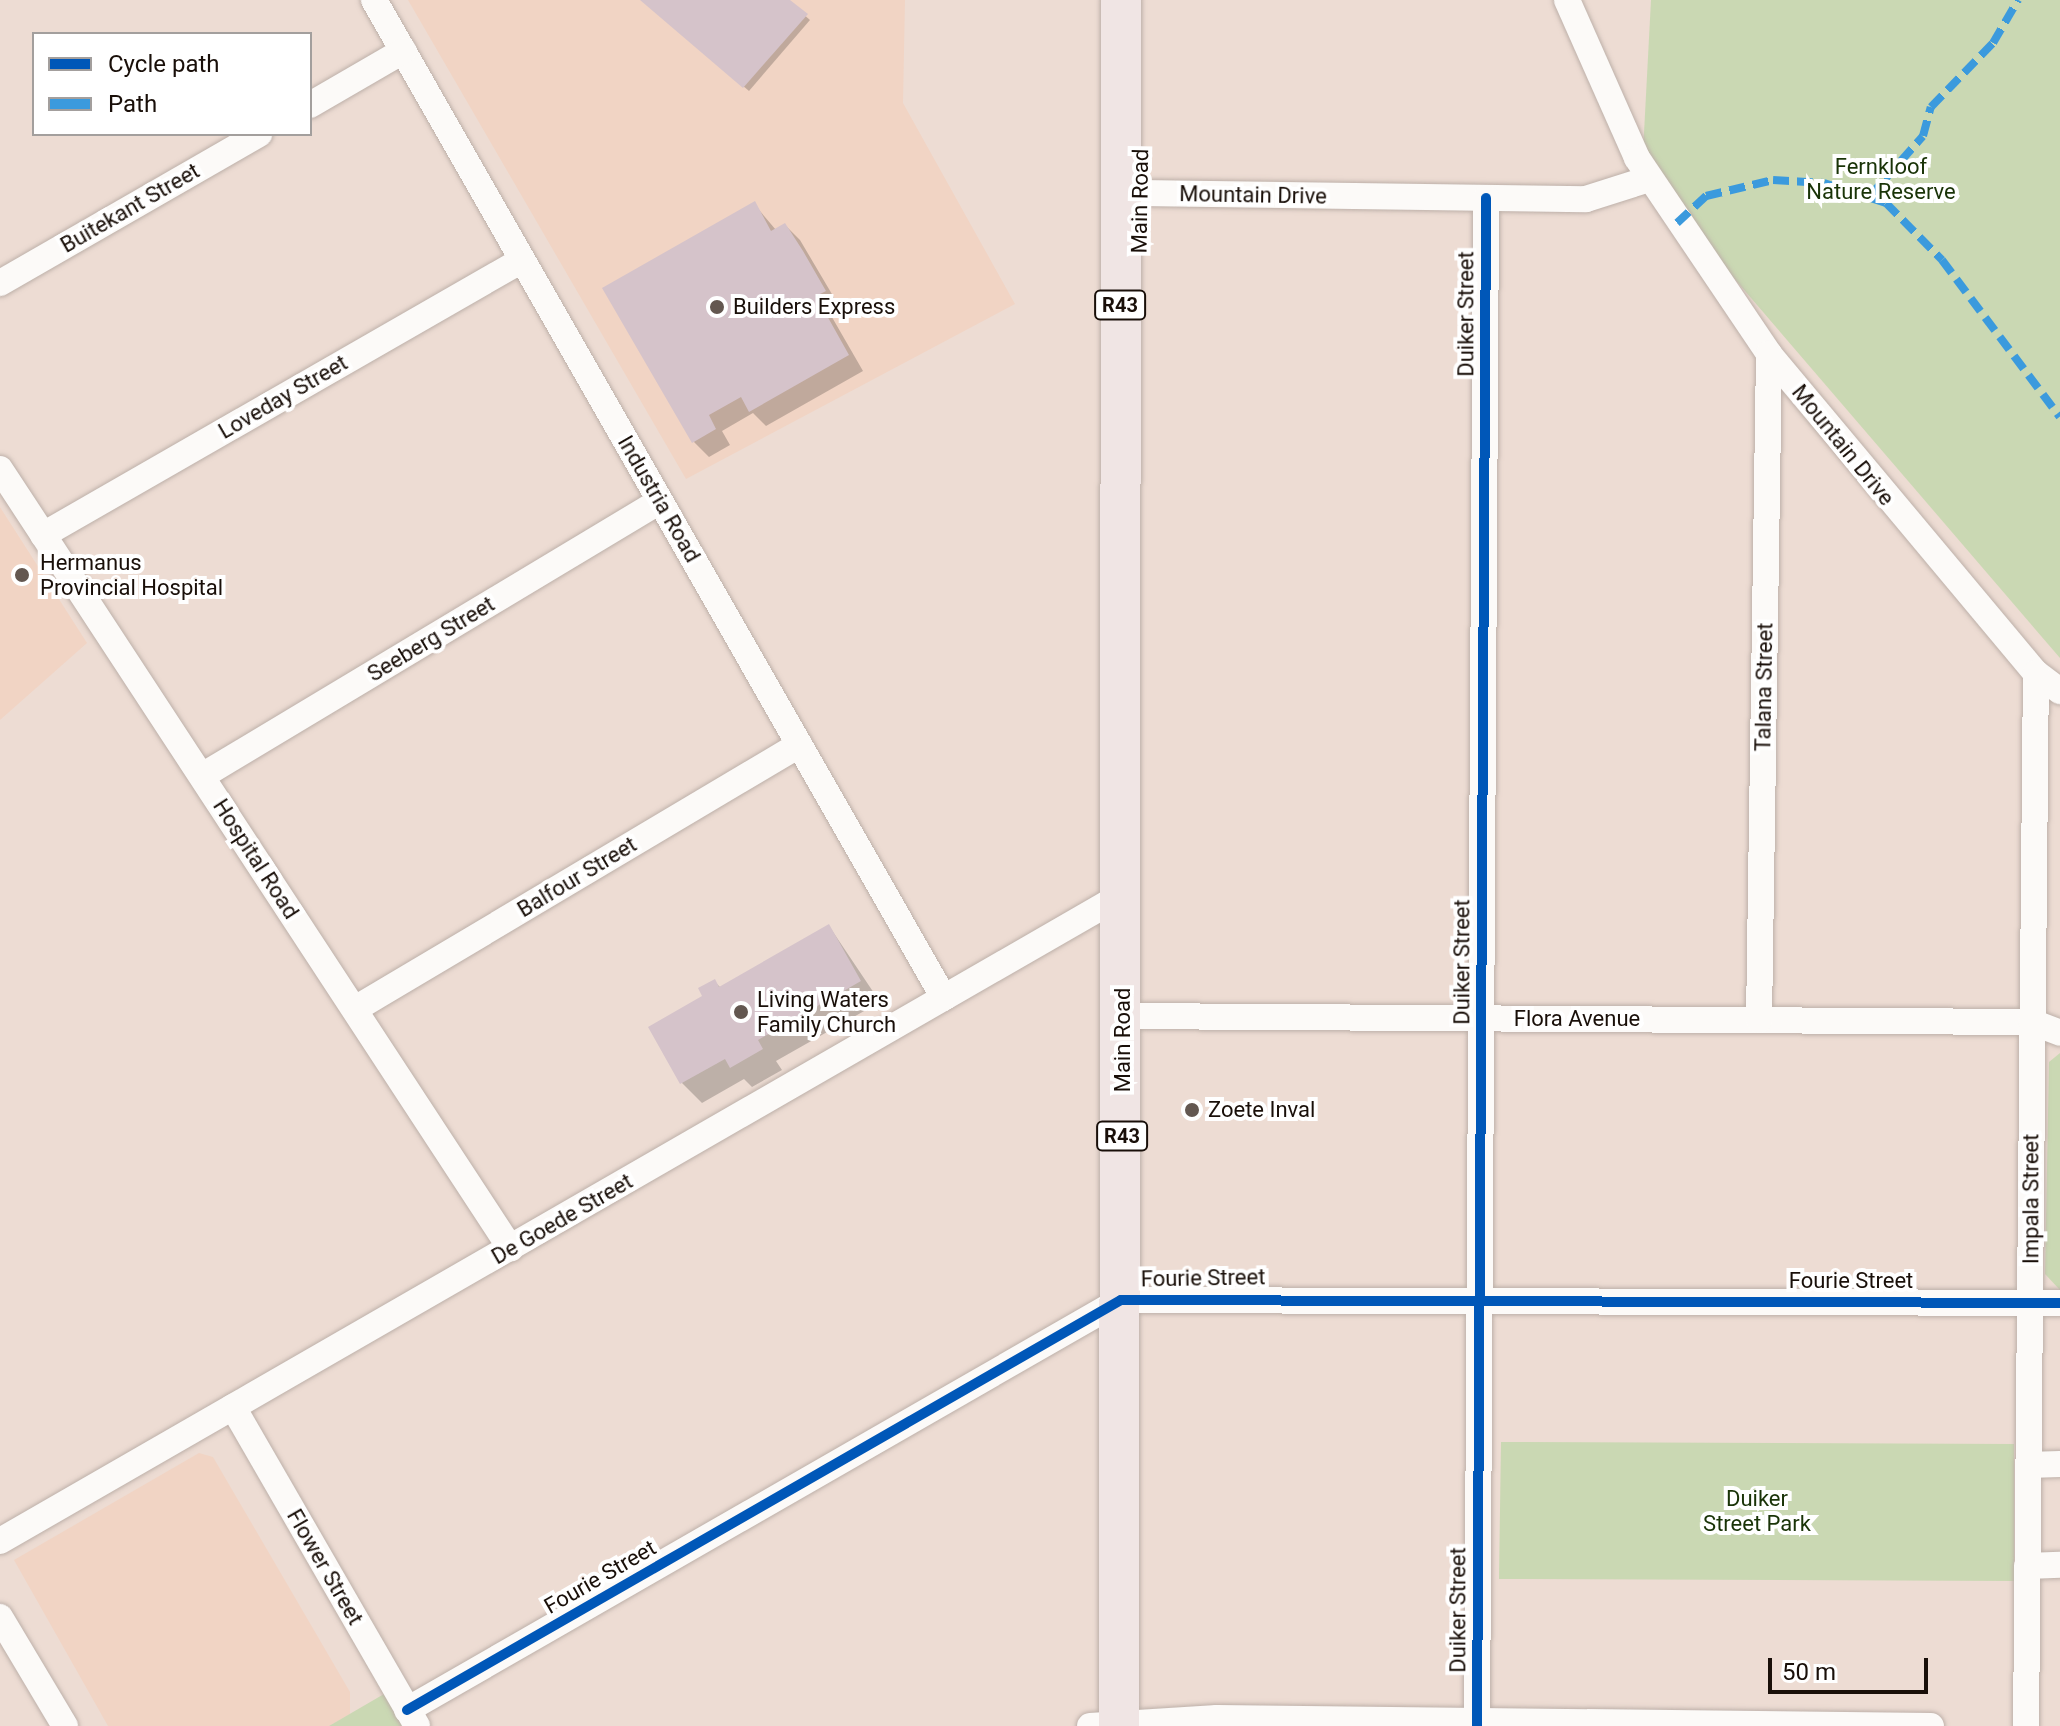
<!DOCTYPE html>
<style>
body{margin:0}
#map{position:relative;width:2060px;height:1726px;overflow:hidden;background:#eddcd3;font-family:Roboto,sans-serif}
div>[style]{position:absolute}
.built>*{inset:0;background:#f1d4c4}
.green>*{inset:0;background:#cad8b3}
.shadow>*{inset:0;background:#0003}
.building>*{inset:0;background:#d5c3ca}
.roads{filter:drop-shadow(0 0 2px #bdb0a9) drop-shadow(0 0 2px #bdb0a9)}
.street>*{height:26px;margin:-13px;padding:0 13px;transform-origin:13px;border-radius:13px;background:#fcfaf8}
.primary>*{height:40px;margin:-20px;padding:0 20px;transform-origin:20px;border-radius:20px;background:#f0e5e4}
.quiet>*{height:8px;margin-top:-4px;transform-origin:0;background:repeating-linear-gradient(90deg,#3b9add 0 16px,transparent 0 24px)}
.cycleway>*{height:10px;margin:-5px;padding:0 5px;transform-origin:5px;border-radius:5px;background:#0057b8}
.dots>*{width:22px;height:22px;translate:-50% -50%;box-sizing:border-box;border:4px solid #fff;border-radius:50%}
span{translate:-50% -50%;white-space:nowrap;text-align:center;line-height:1.15;-webkit-text-stroke:8px #fff;paint-order:stroke}
.shield-label span{padding:2px 6px;background:#fff;border:2px solid;border-radius:6px;-webkit-text-stroke-width:0}
.shield-label{font-size:20px;color:#190f09;font-weight:700}
.park-label{font-size:22px;color:#193307}
.street-label{font-size:22px;color:#190f09}
.poi-label{font-size:22px;color:#190f09}
.left{translate:0 -50%;text-align:left}
.legend{position:absolute;left:32px;top:32px;width:280px;height:104px;box-sizing:border-box;background:#fff;border:2px solid #a39f9d;margin:0;padding:10px 14px;list-style:none;font-size:24px;color:#190f09}
.legend li{display:flex;align-items:center;gap:16px;height:40px}
.legend b{width:40px;border:2px solid #a39f9d}
.scale{position:absolute;left:1768px;top:1658px;width:160px;height:36px;box-sizing:border-box;border:4px solid #190f09;border-top:0;padding-left:10px;font-size:24px;line-height:28px;white-space:nowrap;color:#190f09;-webkit-text-stroke:6px #fff;paint-order:stroke}
</style>
<div id="map">
<div class="built">
<i style="clip-path:polygon(408px 0,905px 0,903px 103px,1015px 304px,686px 479px)"></i>
<i style="clip-path:polygon(0 507px,87px 643px,0 720px)"></i>
<i style="clip-path:polygon(199px 1453px,213px 1457px,350px 1692px,350px 1714px,329px 1726px,108px 1726px,14px 1560px)"></i>
</div>
<div class="green">
<i style="clip-path:polygon(1651px 0,2060px 0,2060px 658px,1642px 171px)"></i>
<i style="clip-path:polygon(2060px 1053px,2060px 1290px,2045px 1274px,2049px 1062px)"></i>
<i style="clip-path:polygon(1501px 1442px,2014px 1444px,2014px 1581px,1499px 1579px)"></i>
<i style="clip-path:polygon(384px 1694px,402px 1726px,329px 1726px)"></i>
</div>
<div class="shadow">
<i style="clip-path:polygon(642px 0,787px 0,810px 20px,749px 91px)"></i>
<i style="clip-path:polygon(754px 204px,776px 230px,785px 225px,800px 240px,839px 306px,829px 312px,863px 371px,766px 426px,753px 413px,722px 431px,730px 445px,709px 457px,694px 442px)"></i>
<i style="clip-path:polygon(829px 926px,880px 1002px,776px 1061px,782px 1070px,752px 1087px,744px 1079px,702px 1103px,682px 1083px,714px 981px,721px 988px)"></i>
</div>
<div class="building">
<i style="clip-path:polygon(640px 0,790px 0,808px 14px,743px 88px)"></i>
<i style="clip-path:polygon(755px 201px,771px 231px,785px 223px,803px 251px,826px 291px,816px 296px,849px 355px,749px 412px,741px 397px,709px 415px,716px 429px,692px 443px,602px 288px)"></i>
<i style="clip-path:polygon(829px 924px,861px 981px,758px 1040px,763px 1049px,730px 1068px,725px 1059px,680px 1084px,648px 1027px,702px 996px,698px 988px,715px 979px,719px 987px)"></i>
</div>
<div class="roads">
<div class="street">
<i style="left:374px;top:0;width:1149px;rotate:60.27deg"></i>
<i style="left:1567px;top:0;width:173px;rotate:66.1deg"></i>
<i style="left:1637px;top:158px;width:236px;rotate:56deg"></i>
<i style="left:1769px;top:354px;width:416px;rotate:50.1deg"></i>
<i style="left:2036px;top:673px;width:30px;rotate:37deg"></i>
<i style="left:310px;top:105px;width:108px;rotate:-30.1deg"></i>
<i style="left:1140px;top:193px;width:446px;rotate:0.8deg"></i>
<i style="left:1586px;top:199px;width:66px;rotate:-17.6deg"></i>
<i style="left:0;top:283px;width:299px;rotate:-29.9deg"></i>
<i style="left:0;top:469px;width:932px;rotate:56.77deg"></i>
<i style="left:43px;top:535px;width:552px;rotate:-29.86deg"></i>
<i style="left:202px;top:776px;width:534px;rotate:-30.98deg"></i>
<i style="left:355px;top:1009px;width:517px;rotate:-30.74deg"></i>
<i style="left:1123px;top:1016px;width:909px;rotate:0.38deg"></i>
<i style="left:2032px;top:1022px;width:30px;rotate:21deg"></i>
<i style="left:1759px;top:1020px;width:666px;rotate:-89.14deg"></i>
<i style="left:233px;top:1407px;width:368px;rotate:60deg"></i>
<i style="left:2028px;top:1465px;width:32px;rotate:-2deg"></i>
<i style="left:0;top:1541px;width:1297px;rotate:-29.93deg"></i>
<i style="left:2027px;top:1566px;width:33px;rotate:-2deg"></i>
<i style="left:0;top:1617px;width:127px;rotate:59.2deg"></i>
<i style="left:407px;top:1710px;width:823px;rotate:-29.87deg"></i>
<i style="left:1121px;top:1300px;width:939px;rotate:0.18deg"></i>
<i style="left:1090px;top:1726px;width:127px;rotate:-3.6deg"></i>
<i style="left:1217px;top:1718px;width:714px;rotate:0.64deg"></i>
<i style="left:1477px;top:1726px;width:1528px;rotate:-89.66deg"></i>
<i style="left:2026px;top:1726px;width:1053px;rotate:-89.46deg"></i>
</div>
<div class="primary">
<i style="left:1119px;top:1726px;width:1726px;rotate:-89.93deg"></i>
</div>
</div>
<div class="quiet">
<i style="left:1869px;top:197px;width:81px;rotate:-48.5deg"></i>
<i style="left:1923px;top:136px;width:30px;rotate:-75deg"></i>
<i style="left:1931px;top:107px;width:89px;rotate:-45.9deg"></i>
<i style="left:1993px;top:43px;width:50px;rotate:-59.8deg"></i>
<i style="left:1677px;top:223px;width:40px;rotate:-43deg"></i>
<i style="left:1706px;top:196px;width:69px;rotate:-13.4deg"></i>
<i style="left:1773px;top:180px;width:51px;rotate:3.4deg"></i>
<i style="left:1824px;top:183px;width:65px;rotate:17.9deg"></i>
<i style="left:1886px;top:203px;width:80px;rotate:45.5deg"></i>
<i style="left:1942px;top:260px;width:196px;rotate:53.1deg"></i>
</div>
<div class="cycleway">
<i style="left:407px;top:1710px;width:823px;rotate:-29.87deg"></i>
<i style="left:1121px;top:1300px;width:939px;rotate:0.18deg"></i>
<i style="left:1477px;top:1726px;width:1528px;rotate:-89.66deg"></i>
</div>
<div class="dots">
<i style="left:717px;top:307px;background:#635750"></i>
<i style="left:22px;top:575px;background:#635750"></i>
<i style="left:741px;top:1012px;background:#635750"></i>
<i style="left:1192px;top:1110px;background:#635750"></i>
</div>
<div class="shield-label">
<span style="left:1120px;top:305px">R43</span>
<span style="left:1122px;top:1136px">R43</span>
</div>
<div class="park-label">
<span style="left:1881px;top:179px">Fernkloof<br>Nature Reserve</span>
<span style="left:1757px;top:1511px">Duiker<br>Street Park</span>
</div>
<div class="street-label">
<span style="left:1253px;top:195px;rotate:1deg">Mountain Drive</span>
<span style="left:1140px;top:201px;rotate:-89deg">Main Road</span>
<span style="left:130px;top:208px;rotate:-30deg">Buitekant Street</span>
<span style="left:1466px;top:314px;rotate:-90deg">Duiker Street</span>
<span style="left:283px;top:397px;rotate:-30deg">Loveday Street</span>
<span style="left:1843px;top:445px;rotate:51deg">Mountain Drive</span>
<span style="left:659px;top:499px;rotate:60deg">Industria Road</span>
<span style="left:431px;top:639px;rotate:-31deg">Seeberg Street</span>
<span style="left:1764px;top:687px;rotate:-89deg">Talana Street</span>
<span style="left:256px;top:859px;rotate:57deg">Hospital Road</span>
<span style="left:577px;top:877px;rotate:-31deg">Balfour Street</span>
<span style="left:1462px;top:962px;rotate:-90deg">Duiker Street</span>
<span style="left:1577px;top:1019px">Flora Avenue</span>
<span style="left:1123px;top:1040px;rotate:-90deg">Main Road</span>
<span style="left:2031px;top:1199px;rotate:-90deg">Impala Street</span>
<span style="left:562px;top:1219px;rotate:-30deg">De Goede Street</span>
<span style="left:1203px;top:1278px;rotate:-1deg">Fourie Street</span>
<span style="left:1851px;top:1281px">Fourie Street</span>
<span style="left:325px;top:1567px;rotate:60deg">Flower Street</span>
<span style="left:600px;top:1577px;rotate:-30deg">Fourie Street</span>
<span style="left:1458px;top:1610px;rotate:-90deg">Duiker Street</span>
</div>
<div class="poi-label">
<span class="left" style="left:733px;top:307px">Builders Express</span>
<span class="left" style="left:40px;top:575px">Hermanus<br>Provincial Hospital</span>
<span class="left" style="left:757px;top:1012px">Living Waters<br>Family Church</span>
<span class="left" style="left:1208px;top:1110px">Zoete Inval</span>
</div>
<ul class="legend">
<li><b style="height:10px;background:#0057b8"></b>Cycle path</li>
<li><b style="height:10px;background:#3b9add"></b>Path</li>
</ul>
<div class="scale">50 m</div>
</div>
